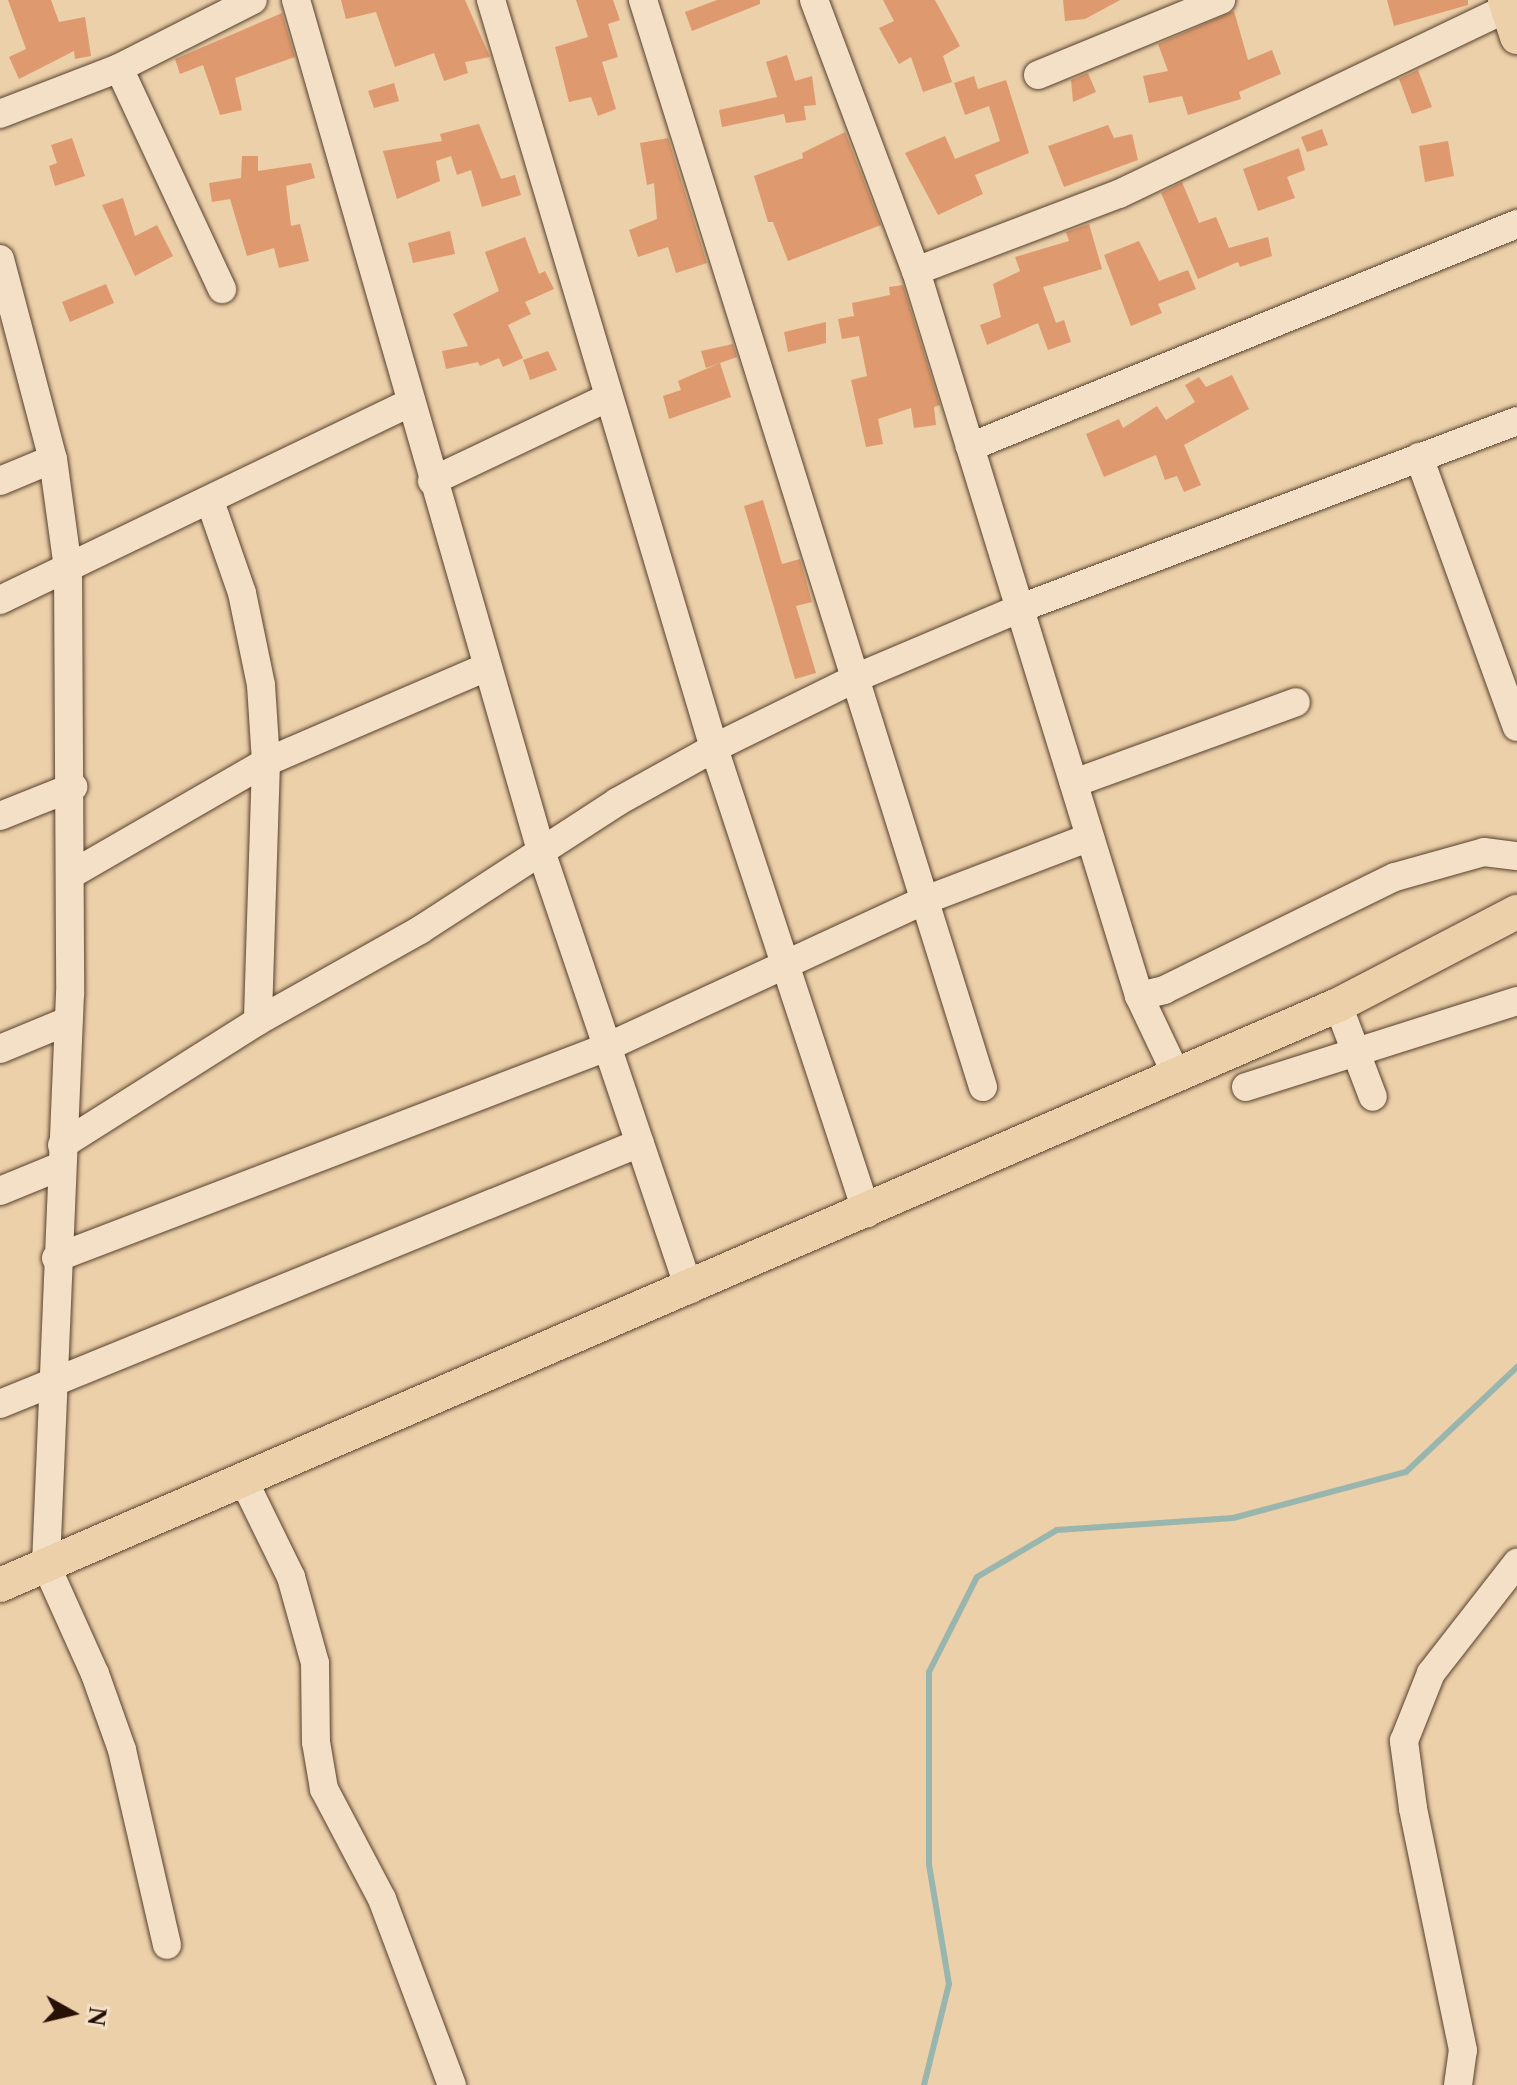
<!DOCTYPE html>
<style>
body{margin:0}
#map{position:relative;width:1517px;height:2085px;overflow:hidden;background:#ecd0a9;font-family:"Libre Caslon Text",serif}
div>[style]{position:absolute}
.stream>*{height:6px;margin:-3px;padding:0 3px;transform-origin:3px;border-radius:3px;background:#99b6ae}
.building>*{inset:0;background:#de996e}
.roads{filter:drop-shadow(0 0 2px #57412e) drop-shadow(0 0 2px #57412e)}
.minor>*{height:28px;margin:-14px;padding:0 14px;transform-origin:14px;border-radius:14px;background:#f3e0c7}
.major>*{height:34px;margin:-17px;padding:0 17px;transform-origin:17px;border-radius:17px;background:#ecd0a9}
span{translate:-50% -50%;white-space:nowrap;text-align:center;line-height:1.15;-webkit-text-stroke:7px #f3e0c7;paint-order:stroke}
.north{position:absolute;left:32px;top:1973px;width:80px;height:80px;-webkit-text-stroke:6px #f3e0c7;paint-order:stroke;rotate:98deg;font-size:22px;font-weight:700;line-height:32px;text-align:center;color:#251105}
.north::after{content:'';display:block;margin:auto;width:28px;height:36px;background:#251105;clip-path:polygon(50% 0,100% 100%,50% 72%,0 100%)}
</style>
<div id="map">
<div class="stream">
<i style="left:924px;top:2085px;width:104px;rotate:-76.1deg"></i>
<i style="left:949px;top:1984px;width:122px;rotate:-99.5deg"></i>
<i style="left:929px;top:1864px;width:192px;rotate:-90deg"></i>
<i style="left:929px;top:1672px;width:106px;rotate:-63.2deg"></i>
<i style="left:977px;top:1577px;width:93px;rotate:-30.4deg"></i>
<i style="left:1057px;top:1530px;width:176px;rotate:-3.9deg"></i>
<i style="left:1233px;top:1518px;width:179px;rotate:-14.9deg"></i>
<i style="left:1406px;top:1472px;width:153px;rotate:-43.4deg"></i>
</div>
<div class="building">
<i style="clip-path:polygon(8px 0,51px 0,59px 22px,85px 17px,91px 56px,75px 59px,74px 51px,19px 79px,9px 57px,26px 49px)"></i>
<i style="clip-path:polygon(341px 0,465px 0,490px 57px,465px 62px,468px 73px,444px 81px,434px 53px,395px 67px,376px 12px,346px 19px)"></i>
<i style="clip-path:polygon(576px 0,613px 0,620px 20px,608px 24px,618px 57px,602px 62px,616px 109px,598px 116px,591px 97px,569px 102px,555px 47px,588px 37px)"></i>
<i style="clip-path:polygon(717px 0,760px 0,760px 4px,692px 31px,685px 12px)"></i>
<i style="clip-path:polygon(883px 0,935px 0,960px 46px,943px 56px,952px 82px,923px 92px,911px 57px,899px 64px,879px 28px,894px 21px)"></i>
<i style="clip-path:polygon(1063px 0,1120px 0,1085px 19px,1065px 21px)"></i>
<i style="clip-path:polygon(1387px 0,1468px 0,1468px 5px,1394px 26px)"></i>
<i style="clip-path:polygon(1234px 11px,1248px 60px,1272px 50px,1281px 74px,1239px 92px,1241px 99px,1188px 115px,1182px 96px,1149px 103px,1143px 76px,1168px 71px,1158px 44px)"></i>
<i style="clip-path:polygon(282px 13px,295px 57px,235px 78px,242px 110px,220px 115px,203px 65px,180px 74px,175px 59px)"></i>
<i style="clip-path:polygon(787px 55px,795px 81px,812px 76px,816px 105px,804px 106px,806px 120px,786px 123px,784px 114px,722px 127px,719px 110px,777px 97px,766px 62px)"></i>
<i style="clip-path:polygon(1418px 70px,1432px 107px,1412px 114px,1399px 79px)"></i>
<i style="clip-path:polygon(1088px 73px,1096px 92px,1073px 102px,1071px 80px)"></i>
<i style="clip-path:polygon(974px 76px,978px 89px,1006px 80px,1029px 153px,975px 175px,983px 194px,938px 215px,905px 153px,945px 136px,955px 159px,1000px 141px,989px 106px,965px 115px,954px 83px)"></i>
<i style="clip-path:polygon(394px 83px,399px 101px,374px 108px,368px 91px)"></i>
<i style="clip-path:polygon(479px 124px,501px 179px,515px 175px,521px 195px,482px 207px,471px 170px,457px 175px,451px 156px,436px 161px,440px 181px,397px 199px,383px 151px,442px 141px,440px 134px)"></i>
<i style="clip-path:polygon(1108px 125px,1114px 138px,1132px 134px,1138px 160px,1064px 187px,1048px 146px)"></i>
<i style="clip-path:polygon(1322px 129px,1328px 145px,1307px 152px,1301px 137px)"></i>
<i style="clip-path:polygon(845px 132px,881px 225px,788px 261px,773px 222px,768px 222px,754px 176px,803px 158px,802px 153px)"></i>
<i style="clip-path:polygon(72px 138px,85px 176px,55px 186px,49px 166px,57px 163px,51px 145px)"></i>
<i style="clip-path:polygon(668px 138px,707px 263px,676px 273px,668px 247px,638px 257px,629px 230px,657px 219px,654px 183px,647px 185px,640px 143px)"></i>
<i style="clip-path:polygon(1448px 141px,1454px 176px,1425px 182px,1419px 146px)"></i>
<i style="clip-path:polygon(1299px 148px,1305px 170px,1287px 177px,1295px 198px,1258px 211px,1243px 169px)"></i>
<i style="clip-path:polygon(242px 156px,258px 156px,258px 171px,311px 163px,315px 178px,286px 186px,291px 226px,300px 224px,309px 261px,279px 268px,274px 248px,247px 256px,230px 199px,212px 202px,209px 183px,241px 178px)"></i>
<i style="clip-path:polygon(1182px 182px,1199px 223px,1216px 217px,1229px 248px,1268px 237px,1272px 256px,1240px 267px,1238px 262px,1198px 279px,1161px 193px)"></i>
<i style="clip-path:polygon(123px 198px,135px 236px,157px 225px,173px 256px,135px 276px,102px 205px)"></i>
<i style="clip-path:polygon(1089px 224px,1102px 269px,1043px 287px,1056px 323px,1064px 320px,1071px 342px,1048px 350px,1038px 323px,987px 345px,980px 325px,1001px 317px,993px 284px,1020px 271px,1015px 257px,1069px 241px,1066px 232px)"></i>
<i style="clip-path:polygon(450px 231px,455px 254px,413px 263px,408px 243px)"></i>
<i style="clip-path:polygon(525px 237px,539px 274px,545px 271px,554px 289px,525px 302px,531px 314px,508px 325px,523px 358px,503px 367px,499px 358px,480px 366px,478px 362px,446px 369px,442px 351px,468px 346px,453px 314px,499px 291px,485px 252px)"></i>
<i style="clip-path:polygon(1139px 241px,1159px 281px,1188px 270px,1196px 289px,1158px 304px,1162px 313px,1131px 326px,1104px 255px)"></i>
<i style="clip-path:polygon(106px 284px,114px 303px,70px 322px,62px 302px)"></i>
<i style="clip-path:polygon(903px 285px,940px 405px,934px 407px,936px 425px,914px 428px,911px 408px,878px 419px,883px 444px,866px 447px,851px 380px,867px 376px,859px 336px,842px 339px,838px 319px,854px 316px,852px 303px,890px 295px,889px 287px)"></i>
<i style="clip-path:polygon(826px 322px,826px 343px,788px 352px,784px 332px)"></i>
<i style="clip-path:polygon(733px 344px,737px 357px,706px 368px,701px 351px)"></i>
<i style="clip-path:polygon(548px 351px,557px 370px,530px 380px,523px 360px)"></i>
<i style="clip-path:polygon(720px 363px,731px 397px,669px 419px,663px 396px,681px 390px,678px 381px)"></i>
<i style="clip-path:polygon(1232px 375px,1249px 409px,1184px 445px,1201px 485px,1184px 492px,1177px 476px,1165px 480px,1156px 455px,1104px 477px,1086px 434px,1119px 419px,1123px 428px,1157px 406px,1166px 420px,1195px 402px,1185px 385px,1199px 377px,1206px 387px)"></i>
<i style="clip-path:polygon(763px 500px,782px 564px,800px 559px,812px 602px,796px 606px,816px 673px,795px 679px,744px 506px)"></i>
</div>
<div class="roads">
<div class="minor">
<i style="left:296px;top:0;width:889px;rotate:73.93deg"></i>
<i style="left:542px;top:854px;width:460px;rotate:71.3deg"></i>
<i style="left:491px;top:0;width:781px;rotate:73.4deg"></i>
<i style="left:714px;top:748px;width:490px;rotate:71.8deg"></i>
<i style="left:643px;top:0;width:1139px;rotate:72.63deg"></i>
<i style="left:814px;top:0;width:290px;rotate:69.4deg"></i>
<i style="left:916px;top:271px;width:759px;rotate:72.9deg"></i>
<i style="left:1139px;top:996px;width:26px;rotate:-13deg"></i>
<i style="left:1164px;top:990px;width:257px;rotate:-26.1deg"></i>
<i style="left:1395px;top:877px;width:92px;rotate:-15.7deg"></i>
<i style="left:1484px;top:852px;width:33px;rotate:7deg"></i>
<i style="left:119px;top:68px;width:244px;rotate:65deg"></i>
<i style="left:1038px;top:75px;width:198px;rotate:-22.3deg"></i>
<i style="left:0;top:114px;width:128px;rotate:-21.1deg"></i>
<i style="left:119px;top:68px;width:150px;rotate:-26.9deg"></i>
<i style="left:0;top:259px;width:207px;rotate:75.2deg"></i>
<i style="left:53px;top:459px;width:111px;rotate:82.2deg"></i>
<i style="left:68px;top:569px;width:425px;rotate:89.7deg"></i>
<i style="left:70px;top:994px;width:572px;rotate:92.41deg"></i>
<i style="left:46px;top:1565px;width:120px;rotate:65.8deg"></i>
<i style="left:95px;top:1674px;width:81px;rotate:70.4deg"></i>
<i style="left:122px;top:1750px;width:200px;rotate:77deg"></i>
<i style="left:916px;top:271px;width:217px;rotate:-20.8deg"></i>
<i style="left:1119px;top:194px;width:431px;rotate:-25.6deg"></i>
<i style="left:970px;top:447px;width:591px;rotate:-22.18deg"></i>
<i style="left:1419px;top:457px;width:287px;rotate:70.1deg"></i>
<i style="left:0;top:481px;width:57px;rotate:-22.5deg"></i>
<i style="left:432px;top:481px;width:194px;rotate:-25.4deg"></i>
<i style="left:210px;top:501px;width:97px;rotate:70.8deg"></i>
<i style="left:242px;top:593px;width:94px;rotate:78.3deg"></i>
<i style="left:261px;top:685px;width:77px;rotate:86.3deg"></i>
<i style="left:266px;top:762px;width:259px;rotate:91.8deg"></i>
<i style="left:0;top:600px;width:455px;rotate:-25.7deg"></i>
<i style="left:1074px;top:783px;width:236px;rotate:-20deg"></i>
<i style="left:0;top:816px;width:79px;rotate:-21.7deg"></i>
<i style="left:72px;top:874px;width:224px;rotate:-30deg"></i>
<i style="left:266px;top:762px;width:241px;rotate:-23.3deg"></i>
<i style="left:1139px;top:996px;width:86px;rotate:64.6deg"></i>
<i style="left:1338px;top:1005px;width:98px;rotate:69.2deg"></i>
<i style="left:0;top:1049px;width:74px;rotate:-22.4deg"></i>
<i style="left:1246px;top:1087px;width:284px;rotate:-17.6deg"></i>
<i style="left:62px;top:1145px;width:232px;rotate:-32.3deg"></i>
<i style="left:258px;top:1021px;width:186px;rotate:-29.3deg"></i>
<i style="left:420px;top:930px;width:235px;rotate:-33deg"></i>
<i style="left:617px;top:802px;width:111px;rotate:-29.1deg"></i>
<i style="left:714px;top:748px;width:161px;rotate:-26.2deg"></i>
<i style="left:858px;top:677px;width:174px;rotate:-23deg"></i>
<i style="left:1018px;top:609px;width:533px;rotate:-20.64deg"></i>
<i style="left:0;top:1191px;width:66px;rotate:-22.3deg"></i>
<i style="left:56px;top:1258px;width:590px;rotate:-20.95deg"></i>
<i style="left:607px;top:1047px;width:353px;rotate:-24.8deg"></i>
<i style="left:928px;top:899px;width:173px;rotate:-20.9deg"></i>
<i style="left:0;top:1404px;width:691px;rotate:-22.19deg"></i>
<i style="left:244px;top:1481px;width:107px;rotate:63.9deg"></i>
<i style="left:291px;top:1577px;width:89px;rotate:74.4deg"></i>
<i style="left:315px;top:1663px;width:79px;rotate:89.3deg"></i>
<i style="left:316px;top:1742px;width:48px;rotate:80.3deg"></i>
<i style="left:324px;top:1789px;width:124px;rotate:62.2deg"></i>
<i style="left:382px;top:1899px;width:199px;rotate:69.4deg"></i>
<i style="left:1458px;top:2085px;width:35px;rotate:-82deg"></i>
<i style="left:1463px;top:2050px;width:247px;rotate:-101.7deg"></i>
<i style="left:1413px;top:1808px;width:68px;rotate:-97.7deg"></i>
<i style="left:1404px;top:1741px;width:73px;rotate:-68.3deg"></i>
<i style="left:1431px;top:1673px;width:140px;rotate:-52deg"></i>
</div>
<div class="major">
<i style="left:1505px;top:0;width:39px;rotate:72deg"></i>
<i style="left:0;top:1585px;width:1458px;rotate:-23.44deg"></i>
<i style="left:1338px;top:1005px;width:202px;rotate:-27.5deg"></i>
</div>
</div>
<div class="north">N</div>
</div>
